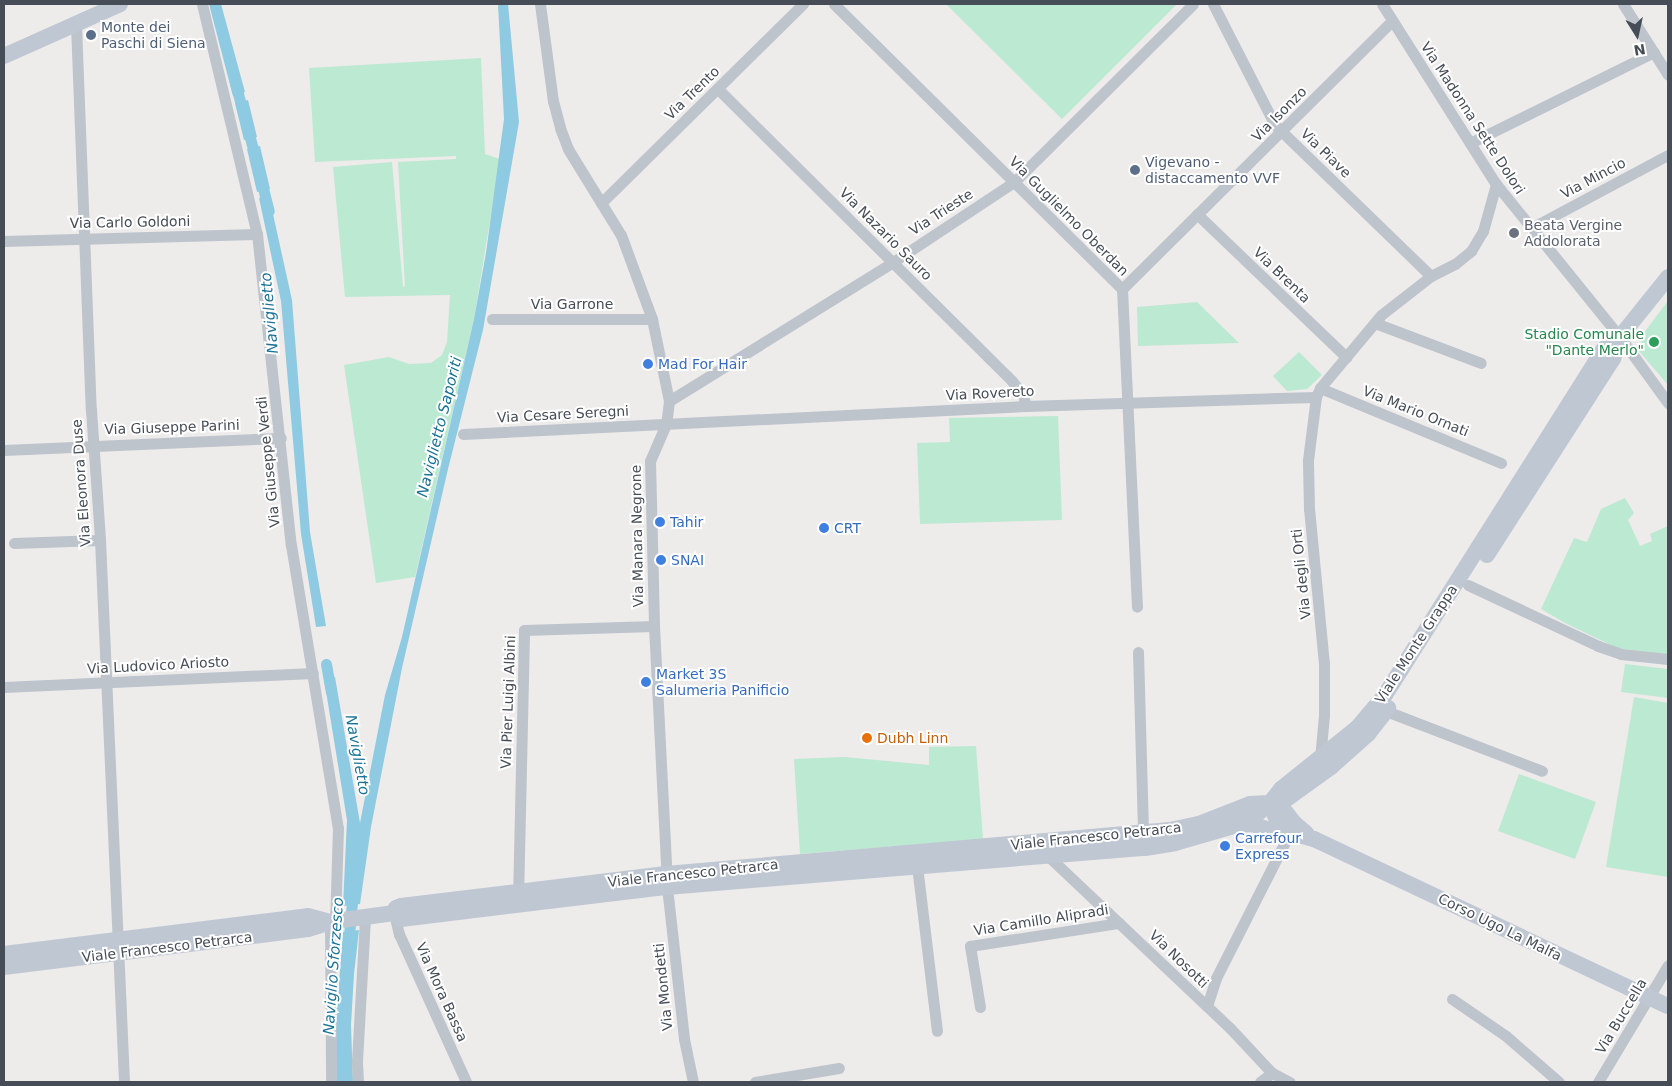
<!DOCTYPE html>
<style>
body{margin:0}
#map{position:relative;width:1672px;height:1086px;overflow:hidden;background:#eeebeb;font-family:"DejaVu Sans",sans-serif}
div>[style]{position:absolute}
.green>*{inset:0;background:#bce9d1}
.water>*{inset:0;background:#8ecae1}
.canal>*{height:11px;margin:-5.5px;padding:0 5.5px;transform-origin:5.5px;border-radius:5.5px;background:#8ecae1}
.street>*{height:11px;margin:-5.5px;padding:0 5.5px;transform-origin:5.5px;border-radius:5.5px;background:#bec4cc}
.secondary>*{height:16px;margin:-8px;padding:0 8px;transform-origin:8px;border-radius:8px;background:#bfc7d3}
.dots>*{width:14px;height:14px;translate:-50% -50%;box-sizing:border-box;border:2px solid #fff;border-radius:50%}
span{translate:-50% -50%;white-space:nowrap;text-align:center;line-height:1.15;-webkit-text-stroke:4px #fff;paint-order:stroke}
.service-label{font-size:14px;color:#4e5e75}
.left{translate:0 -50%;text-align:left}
.street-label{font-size:14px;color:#464d56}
.worship-label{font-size:14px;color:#5b616d}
.leisure-label{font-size:14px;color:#27864d}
.right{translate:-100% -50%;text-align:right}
.shop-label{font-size:14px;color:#366cbe}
.food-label{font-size:14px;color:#c56008}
.water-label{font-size:15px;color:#1a7295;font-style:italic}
.frame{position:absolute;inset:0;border:5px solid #464d56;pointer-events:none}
.north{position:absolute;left:1612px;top:10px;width:50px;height:50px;-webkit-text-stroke:4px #fff;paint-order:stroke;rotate:170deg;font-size:14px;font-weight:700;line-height:20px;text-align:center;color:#464d56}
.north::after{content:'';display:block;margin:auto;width:18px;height:22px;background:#464d56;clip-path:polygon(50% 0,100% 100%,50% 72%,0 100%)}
</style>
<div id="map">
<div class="green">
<i style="clip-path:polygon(946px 4px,1177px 4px,1062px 119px)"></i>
<i style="clip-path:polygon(481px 58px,485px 154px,500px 159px,474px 319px,415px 577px,376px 583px,344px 365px,389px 357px,409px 364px,431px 363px,442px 355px,447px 342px,450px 295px,345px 297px,333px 167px,392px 162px,403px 287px,405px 286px,398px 162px,456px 159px,456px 156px,315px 162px,309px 68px)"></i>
<i style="clip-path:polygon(1668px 301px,1668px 385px,1639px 351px,1643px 334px)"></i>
<i style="clip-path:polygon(1197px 302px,1239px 343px,1138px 346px,1137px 307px)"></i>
<i style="clip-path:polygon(1299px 352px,1322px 375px,1307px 389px,1287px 391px,1273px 376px)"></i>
<i style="clip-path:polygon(1058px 416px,1062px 520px,920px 524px,917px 443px,950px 442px,949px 418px)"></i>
<i style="clip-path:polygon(1625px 498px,1634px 513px,1628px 520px,1640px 546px,1652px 541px,1650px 534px,1668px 526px,1668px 655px,1617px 648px,1565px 623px,1541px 609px,1574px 538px,1587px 542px,1601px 509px)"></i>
<i style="clip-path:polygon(1625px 664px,1668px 669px,1668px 698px,1621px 692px)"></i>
<i style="clip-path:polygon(1634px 697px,1668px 703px,1668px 877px,1606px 867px)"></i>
<i style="clip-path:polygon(976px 746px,983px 839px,800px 854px,794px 759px,845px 757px,929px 765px,929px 747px)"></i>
<i style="clip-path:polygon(1519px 774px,1596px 802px,1575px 859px,1498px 831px)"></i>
</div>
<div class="water">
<i style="clip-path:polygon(209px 4px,221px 4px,245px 92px,233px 96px)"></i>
<i style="clip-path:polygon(498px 4px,508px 4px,519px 122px,483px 330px,448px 469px,402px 668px,371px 827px,360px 904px,343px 906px,347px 820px,324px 679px,335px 677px,360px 823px,385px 695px,402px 637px,474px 319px,486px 253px,504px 119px)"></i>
<i style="clip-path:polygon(248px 100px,257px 137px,244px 140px,235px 103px)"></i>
<i style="clip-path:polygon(260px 146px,270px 189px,257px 192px,247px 149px)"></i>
<i style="clip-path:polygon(269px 196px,292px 300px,310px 532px,326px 626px,316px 627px,301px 534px,281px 301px,259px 198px)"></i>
<i style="clip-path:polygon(359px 930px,354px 974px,351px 1025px,353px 1082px,337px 1082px,335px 1032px,343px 932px)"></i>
</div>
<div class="canal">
<i style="left:234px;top:79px;width:84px;rotate:74.8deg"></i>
<i style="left:260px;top:176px;width:36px;rotate:76deg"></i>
<i style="left:326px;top:664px;width:28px;rotate:80deg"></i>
<i style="left:348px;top:947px;width:56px;rotate:-84.9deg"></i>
</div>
<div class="street">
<i style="left:202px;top:4px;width:236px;rotate:76.6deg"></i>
<i style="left:257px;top:234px;width:313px;rotate:83.8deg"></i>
<i style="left:291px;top:545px;width:287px;rotate:80.6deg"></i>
<i style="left:338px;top:828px;width:93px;rotate:91.8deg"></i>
<i style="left:540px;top:4px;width:98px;rotate:82.4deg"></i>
<i style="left:553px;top:101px;width:28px;rotate:75deg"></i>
<i style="left:560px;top:128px;width:22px;rotate:69deg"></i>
<i style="left:568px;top:149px;width:101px;rotate:58.4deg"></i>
<i style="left:621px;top:235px;width:90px;rotate:69.7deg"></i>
<i style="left:652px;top:319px;width:84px;rotate:78.3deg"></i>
<i style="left:669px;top:401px;width:23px;rotate:97deg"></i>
<i style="left:666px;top:424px;width:40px;rotate:113.4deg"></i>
<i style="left:650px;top:461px;width:165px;rotate:88.6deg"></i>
<i style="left:654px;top:626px;width:261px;rotate:87.1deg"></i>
<i style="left:667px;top:887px;width:153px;rotate:83.6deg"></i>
<i style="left:684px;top:1039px;width:44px;rotate:78.2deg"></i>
<i style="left:834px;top:4px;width:405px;rotate:44.7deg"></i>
<i style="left:1122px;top:289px;width:318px;rotate:87.3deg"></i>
<i style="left:1213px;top:4px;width:136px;rotate:62.9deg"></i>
<i style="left:1275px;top:125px;width:217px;rotate:44.1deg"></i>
<i style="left:1382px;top:4px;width:213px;rotate:57.7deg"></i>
<i style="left:1496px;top:184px;width:197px;rotate:51deg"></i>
<i style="left:1620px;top:337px;width:82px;rotate:54deg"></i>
<i style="left:1623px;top:4px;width:84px;rotate:57.6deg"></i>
<i style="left:76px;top:25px;width:385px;rotate:87.8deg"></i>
<i style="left:91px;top:410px;width:130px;rotate:86deg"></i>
<i style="left:100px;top:540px;width:543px;rotate:87.46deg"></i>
<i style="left:718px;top:89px;width:414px;rotate:44.8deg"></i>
<i style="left:1012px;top:381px;width:18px;rotate:52deg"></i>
<i style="left:1023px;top:395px;width:11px;rotate:75deg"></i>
<i style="left:1470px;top:143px;width:205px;rotate:-26.3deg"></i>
<i style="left:601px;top:203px;width:284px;rotate:-44.6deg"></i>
<i style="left:1197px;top:214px;width:207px;rotate:43.8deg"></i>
<i style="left:1531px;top:228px;width:155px;rotate:-28.1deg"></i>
<i style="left:4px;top:241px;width:253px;rotate:-1.6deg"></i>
<i style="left:1122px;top:289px;width:380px;rotate:-44.8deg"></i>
<i style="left:492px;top:319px;width:160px"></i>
<i style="left:1375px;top:323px;width:113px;rotate:20.7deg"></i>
<i style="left:1320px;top:388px;width:196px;rotate:22.5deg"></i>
<i style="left:669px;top:401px;width:264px;rotate:-31.8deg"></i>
<i style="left:893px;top:262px;width:145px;rotate:-33.5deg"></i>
<i style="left:1014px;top:182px;width:252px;rotate:-44.8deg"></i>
<i style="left:463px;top:434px;width:564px;rotate:-2.85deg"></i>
<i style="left:1026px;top:406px;width:290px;rotate:-1.8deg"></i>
<i style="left:4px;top:450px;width:277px;rotate:-2.5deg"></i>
<i style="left:14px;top:543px;width:86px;rotate:-2deg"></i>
<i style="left:1468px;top:585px;width:144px;rotate:25.1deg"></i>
<i style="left:1598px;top:646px;width:24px;rotate:19deg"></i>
<i style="left:1621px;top:654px;width:47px;rotate:6.1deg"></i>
<i style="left:1138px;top:652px;width:181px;rotate:88.4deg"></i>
<i style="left:4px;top:687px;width:309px;rotate:-2.6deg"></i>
<i style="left:1386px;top:711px;width:167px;rotate:21deg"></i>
<i style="left:1320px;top:759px;width:44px;rotate:-84.8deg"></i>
<i style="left:1324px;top:715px;width:51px;rotate:-90deg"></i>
<i style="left:1324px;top:664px;width:156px;rotate:-95.5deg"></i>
<i style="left:1309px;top:509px;width:49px;rotate:-91.2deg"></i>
<i style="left:1308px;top:460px;width:64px;rotate:-82.8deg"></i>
<i style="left:1316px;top:397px;width:10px;rotate:-66deg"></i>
<i style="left:1320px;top:388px;width:95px;rotate:-50.1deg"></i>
<i style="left:1381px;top:315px;width:63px;rotate:-38deg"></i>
<i style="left:1431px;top:276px;width:27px;rotate:-27deg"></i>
<i style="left:1455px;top:264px;width:21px;rotate:-39deg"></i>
<i style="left:1471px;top:251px;width:23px;rotate:-59deg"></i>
<i style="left:1483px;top:231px;width:49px;rotate:-74.5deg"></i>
<i style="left:1047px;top:855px;width:252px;rotate:43.4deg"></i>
<i style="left:1230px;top:1028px;width:62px;rotate:47deg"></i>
<i style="left:1272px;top:1073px;width:20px;rotate:27deg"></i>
<i style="left:917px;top:866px;width:166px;rotate:83.1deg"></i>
<i style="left:518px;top:899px;width:269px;rotate:-88.7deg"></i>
<i style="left:524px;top:630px;width:130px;rotate:-1.8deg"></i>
<i style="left:394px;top:913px;width:22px;rotate:77deg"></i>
<i style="left:399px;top:934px;width:162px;rotate:65.6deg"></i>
<i style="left:330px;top:922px;width:160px;rotate:89.6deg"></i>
<i style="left:1452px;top:999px;width:65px;rotate:34.4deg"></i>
<i style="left:1506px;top:1036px;width:70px;rotate:41deg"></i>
<i style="left:1207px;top:1006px;width:29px;rotate:-72deg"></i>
<i style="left:1216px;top:978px;width:159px;rotate:-63.1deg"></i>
<i style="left:980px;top:1007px;width:62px;rotate:-99.3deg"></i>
<i style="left:970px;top:946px;width:151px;rotate:-8.8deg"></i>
<i style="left:358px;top:1082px;width:21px;rotate:-93deg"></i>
<i style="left:357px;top:1061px;width:145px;rotate:-86.8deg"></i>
<i style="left:755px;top:1082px;width:85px;rotate:-9.5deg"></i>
<i style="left:1260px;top:1082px;width:15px;rotate:-37deg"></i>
<i style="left:1598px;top:1082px;width:136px;rotate:-59.1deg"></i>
</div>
<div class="secondary">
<i style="left:4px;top:56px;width:127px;rotate:-24.1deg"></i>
<i style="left:1487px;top:555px;width:233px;rotate:-57.3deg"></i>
<i style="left:1613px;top:359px;width:23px;rotate:-72deg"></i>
<i style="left:1270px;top:803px;width:22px;rotate:68deg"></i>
<i style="left:1278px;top:823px;width:20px;rotate:33deg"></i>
<i style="left:1295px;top:834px;width:20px;rotate:15deg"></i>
<i style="left:1314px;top:839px;width:391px;rotate:25.3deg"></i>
<i style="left:1270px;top:803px;width:16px;rotate:27deg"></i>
<i style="left:1284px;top:810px;width:16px;rotate:52deg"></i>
<i style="left:1294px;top:823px;width:16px;rotate:40deg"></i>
<i style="left:1239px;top:825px;width:13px;rotate:-4deg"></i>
<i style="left:1252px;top:824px;width:40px;rotate:18.9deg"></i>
<i style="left:394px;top:913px;width:9px;rotate:41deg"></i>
<i style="left:401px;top:919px;width:268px;rotate:-6.9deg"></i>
<i style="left:667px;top:887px;width:480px;rotate:-4.7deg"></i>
<i style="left:1145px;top:848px;width:30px;rotate:-9deg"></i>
<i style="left:1175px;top:843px;width:61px;rotate:-16.1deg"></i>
<i style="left:1234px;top:826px;width:25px;rotate:-27deg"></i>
<i style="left:1256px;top:815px;width:18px;rotate:-41deg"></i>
<i style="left:1270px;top:803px;width:18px;rotate:-52deg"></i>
<i style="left:1281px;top:789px;width:99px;rotate:-38.8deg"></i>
<i style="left:1358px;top:727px;width:42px;rotate:-49.8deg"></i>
<i style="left:1385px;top:695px;width:409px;rotate:-57.7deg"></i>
<i style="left:1604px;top:349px;width:20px;rotate:-37deg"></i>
<i style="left:1620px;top:337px;width:77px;rotate:-51.3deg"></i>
<i style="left:394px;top:913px;width:5px;rotate:-68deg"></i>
<i style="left:396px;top:908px;width:5px;rotate:-22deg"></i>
<i style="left:401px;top:906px;width:267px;rotate:-6.9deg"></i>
<i style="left:666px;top:874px;width:506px;rotate:-4.99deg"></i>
<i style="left:1170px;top:830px;width:30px;rotate:-12deg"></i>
<i style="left:1199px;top:824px;width:55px;rotate:-21.4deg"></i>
<i style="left:1250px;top:804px;width:20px;rotate:-3deg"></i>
<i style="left:1270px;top:803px;width:19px;rotate:-16deg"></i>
<i style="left:1288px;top:798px;width:53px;rotate:-35.8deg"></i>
<i style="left:1331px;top:767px;width:50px;rotate:-41.7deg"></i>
<i style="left:1368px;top:734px;width:33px;rotate:-52deg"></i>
<i style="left:4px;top:954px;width:306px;rotate:-7.1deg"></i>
<i style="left:308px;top:916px;width:23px;rotate:15deg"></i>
<i style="left:4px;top:967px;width:306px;rotate:-7.1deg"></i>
<i style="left:308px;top:929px;width:28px;rotate:-17deg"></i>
<i style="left:335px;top:921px;width:60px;rotate:-7.7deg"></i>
</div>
<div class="dots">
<i style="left:91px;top:35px;background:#5c6f8a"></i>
<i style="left:1135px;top:170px;background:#5c6f8a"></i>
<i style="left:1514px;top:233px;background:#6b7280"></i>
<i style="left:1654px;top:342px;background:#2e9e5b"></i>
<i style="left:648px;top:364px;background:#3f7fe0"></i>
<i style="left:660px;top:522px;background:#3f7fe0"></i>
<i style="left:824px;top:528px;background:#3f7fe0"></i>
<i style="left:661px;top:560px;background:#3f7fe0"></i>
<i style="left:646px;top:682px;background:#3f7fe0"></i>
<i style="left:867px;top:738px;background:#e8710a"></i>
<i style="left:1225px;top:846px;background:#3f7fe0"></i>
</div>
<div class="service-label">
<span class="left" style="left:101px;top:35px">Monte dei<br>Paschi di Siena</span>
<span class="left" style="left:1145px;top:170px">Vigevano -<br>distaccamento VVF</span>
</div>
<div class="street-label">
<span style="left:692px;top:93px;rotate:-44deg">Via Trento</span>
<span style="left:1279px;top:114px;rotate:-45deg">Via Isonzo</span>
<span style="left:1473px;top:118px;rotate:57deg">Via Madonna Sette Dolori</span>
<span style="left:1326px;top:153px;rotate:44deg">Via Piave</span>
<span style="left:1593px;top:178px;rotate:-28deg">Via Mincio</span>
<span style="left:941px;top:212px;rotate:-33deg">Via Trieste</span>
<span style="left:1069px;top:216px;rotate:45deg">Via Guglielmo Oberdan</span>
<span style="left:130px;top:222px;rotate:-1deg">Via Carlo Goldoni</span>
<span style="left:886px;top:234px;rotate:45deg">Via Nazario Sauro</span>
<span style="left:1282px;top:275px;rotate:44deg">Via Brenta</span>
<span style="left:572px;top:304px">Via Garrone</span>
<span style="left:990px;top:393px;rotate:-3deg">Via Rovereto</span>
<span style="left:1416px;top:411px;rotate:22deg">Via Mario Ornati</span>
<span style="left:563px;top:414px;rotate:-3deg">Via Cesare Seregni</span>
<span style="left:172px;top:427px;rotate:-2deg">Via Giuseppe Parini</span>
<span style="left:268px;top:462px;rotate:-96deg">Via Giuseppe Verdi</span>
<span style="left:81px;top:483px;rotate:-94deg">Via Eleonora Duse</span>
<span style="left:637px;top:536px;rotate:-91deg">Via Manara Negrone</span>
<span style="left:1301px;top:574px;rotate:-96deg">Via degli Orti</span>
<span style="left:1416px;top:644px;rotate:-57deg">Viale Monte Grappa</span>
<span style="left:158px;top:665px;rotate:-3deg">Via Ludovico Ariosto</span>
<span style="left:508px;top:702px;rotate:-88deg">Via Pier Luigi Albini</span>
<span style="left:1096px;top:836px;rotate:-6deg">Viale Francesco Petrarca</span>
<span style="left:693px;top:873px;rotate:-6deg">Viale Francesco Petrarca</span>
<span style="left:1041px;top:920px;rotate:-9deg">Via Camillo Alipradi</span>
<span style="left:1500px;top:927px;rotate:26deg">Corso Ugo La Malfa</span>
<span style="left:167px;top:947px;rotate:-7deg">Viale Francesco Petrarca</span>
<span style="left:1179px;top:959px;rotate:44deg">Via Nosotti</span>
<span style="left:663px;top:987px;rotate:-96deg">Via Mondetti</span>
<span style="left:442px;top:992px;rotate:66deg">Via Mora Bassa</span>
<span style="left:1621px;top:1016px;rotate:-59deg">Via Buccella</span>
</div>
<div class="worship-label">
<span class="left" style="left:1524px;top:233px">Beata Vergine<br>Addolorata</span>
</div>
<div class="leisure-label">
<span class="right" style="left:1644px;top:342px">Stadio Comunale<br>"Dante Merlo"</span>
</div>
<div class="shop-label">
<span class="left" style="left:658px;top:364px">Mad For Hair</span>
<span class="left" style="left:670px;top:522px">Tahir</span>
<span class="left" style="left:834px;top:528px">CRT</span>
<span class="left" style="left:671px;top:560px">SNAI</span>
<span class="left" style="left:656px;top:682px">Market 3S<br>Salumeria Panificio</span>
<span class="left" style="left:1235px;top:846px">Carrefour<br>Express</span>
</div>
<div class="food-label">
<span class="left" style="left:877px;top:738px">Dubh Linn</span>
</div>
<div class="water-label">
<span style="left:270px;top:313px;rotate:-95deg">Naviglietto</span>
<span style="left:440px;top:427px;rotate:-76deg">Naviglietto Saporiti</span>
<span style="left:357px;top:755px;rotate:80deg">Naviglietto</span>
<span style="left:334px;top:966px;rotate:-86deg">Naviglio Sforzesco</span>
</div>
<div class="frame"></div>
<div class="north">N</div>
</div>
